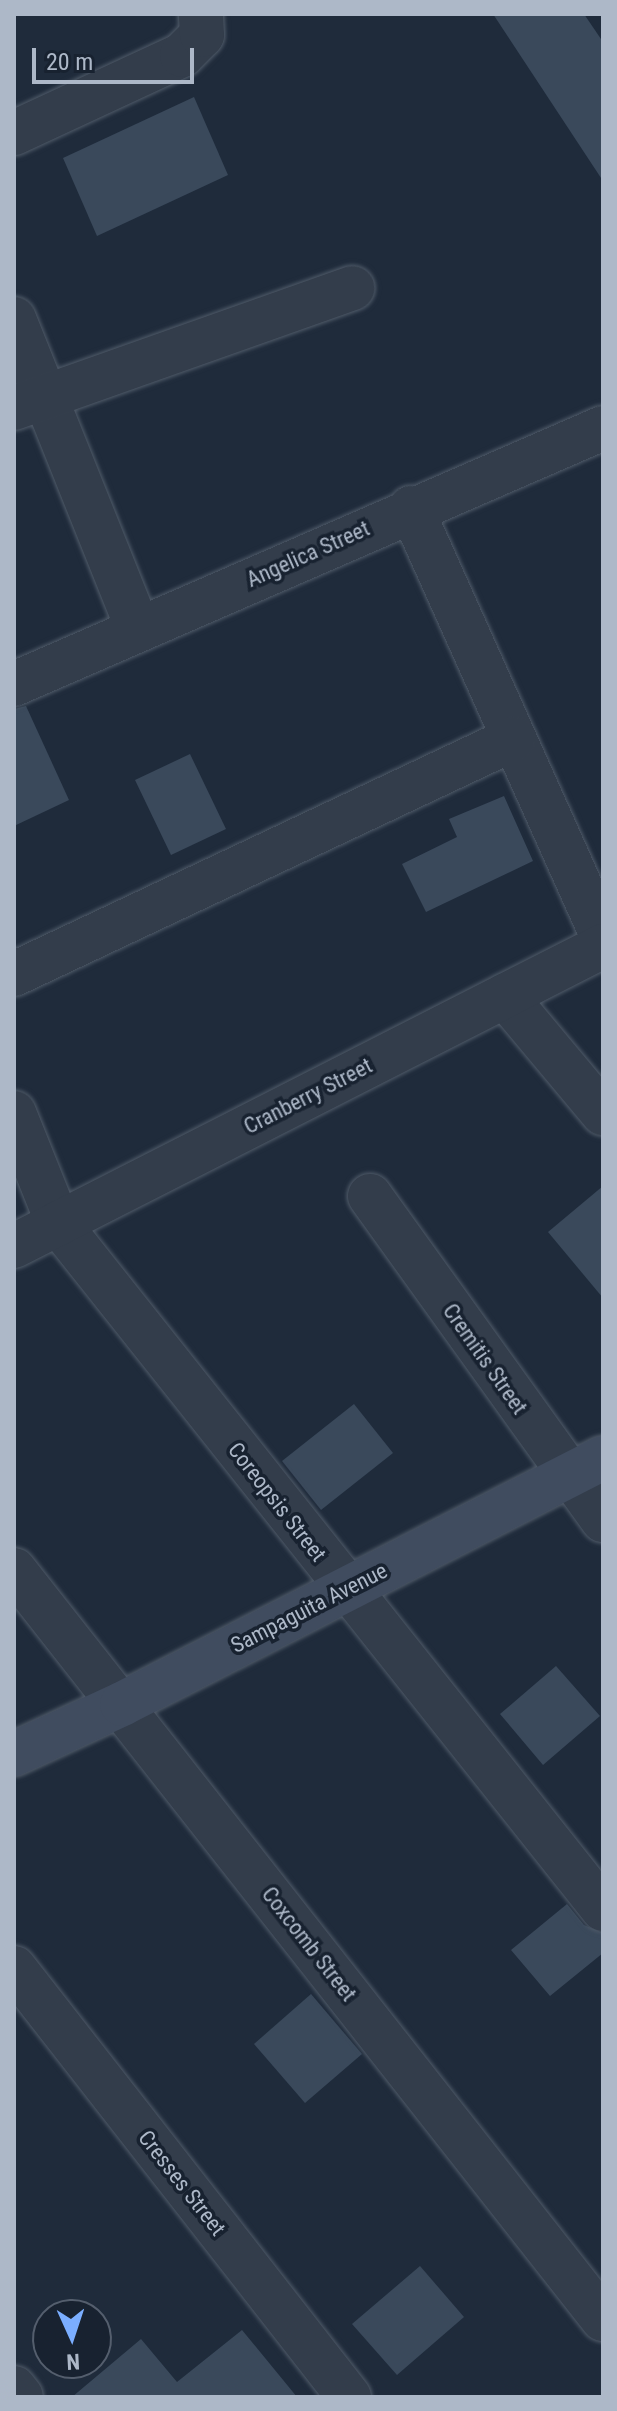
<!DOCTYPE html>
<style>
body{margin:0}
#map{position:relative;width:617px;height:2411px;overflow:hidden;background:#1f2b3b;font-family:"Roboto Condensed",sans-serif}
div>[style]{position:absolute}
.building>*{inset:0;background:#3a495b}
.roads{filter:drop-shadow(0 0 2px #505b69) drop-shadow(0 0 2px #505b69)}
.street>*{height:44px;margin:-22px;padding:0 22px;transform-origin:22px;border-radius:22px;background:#333d4b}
.secondary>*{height:44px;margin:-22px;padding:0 22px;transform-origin:22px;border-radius:22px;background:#404c5f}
span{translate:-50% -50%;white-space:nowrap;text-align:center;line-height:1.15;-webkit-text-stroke:7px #182230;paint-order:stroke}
.street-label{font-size:22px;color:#adb8c8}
.frame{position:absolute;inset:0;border:16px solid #adb8c8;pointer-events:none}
.north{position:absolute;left:32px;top:2299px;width:80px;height:80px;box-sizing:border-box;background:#182230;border:2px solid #545e6d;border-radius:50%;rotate:177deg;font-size:22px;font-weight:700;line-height:32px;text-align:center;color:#adb8c8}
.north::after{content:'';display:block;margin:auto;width:28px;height:36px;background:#7baeff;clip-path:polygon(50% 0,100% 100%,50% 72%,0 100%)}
.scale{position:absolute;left:32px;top:48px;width:162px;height:36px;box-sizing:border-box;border:4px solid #adb8c8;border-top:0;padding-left:10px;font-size:24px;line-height:28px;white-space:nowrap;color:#adb8c8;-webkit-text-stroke:6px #182230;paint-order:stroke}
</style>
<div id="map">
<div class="building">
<i style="clip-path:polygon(493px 14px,584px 14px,603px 42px,603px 181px)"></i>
<i style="clip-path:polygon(194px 97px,228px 175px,97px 236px,63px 158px)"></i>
<i style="clip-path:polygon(26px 706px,69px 800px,14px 826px,14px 709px)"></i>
<i style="clip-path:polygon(190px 754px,226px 829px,171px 855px,135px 780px)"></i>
<i style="clip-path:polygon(504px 796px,533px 861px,426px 912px,402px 864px,457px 837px,449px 819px)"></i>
<i style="clip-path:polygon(603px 1186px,603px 1298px,548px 1232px)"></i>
<i style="clip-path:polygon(354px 1404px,393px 1453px,321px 1510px,282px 1461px)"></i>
<i style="clip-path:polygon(556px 1666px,600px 1716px,543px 1765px,500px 1714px)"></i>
<i style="clip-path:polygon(567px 1904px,584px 1925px,603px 1933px,603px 1953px,550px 1996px,511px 1950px)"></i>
<i style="clip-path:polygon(311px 1994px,362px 2054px,305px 2103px,254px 2044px)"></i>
<i style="clip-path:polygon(420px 2266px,464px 2317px,397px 2375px,352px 2324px)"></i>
<i style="clip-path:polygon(242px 2330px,297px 2397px,72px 2397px,141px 2339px,177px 2382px)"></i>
</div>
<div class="roads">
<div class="street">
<i style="left:14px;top:133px;width:185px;rotate:-24.9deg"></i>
<i style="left:182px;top:55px;width:28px;rotate:-45deg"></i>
<i style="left:202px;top:35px;width:21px;rotate:-93deg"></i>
<i style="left:14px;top:319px;width:334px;rotate:68.2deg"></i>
<i style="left:14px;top:408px;width:359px;rotate:-19.5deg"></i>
<i style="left:411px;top:508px;width:470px;rotate:65.9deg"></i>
<i style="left:14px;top:684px;width:642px;rotate:-23.49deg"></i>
<i style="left:14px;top:974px;width:552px;rotate:-25.22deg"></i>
<i style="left:505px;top:996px;width:153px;rotate:50.1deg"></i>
<i style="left:14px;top:1113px;width:118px;rotate:68.2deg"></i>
<i style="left:58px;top:1223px;width:876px;rotate:51.53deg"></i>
<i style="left:370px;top:1196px;width:399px;rotate:54.3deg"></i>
<i style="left:14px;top:1246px;width:661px;rotate:-26.99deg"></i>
<i style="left:14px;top:1570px;width:953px;rotate:51.82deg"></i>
<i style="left:14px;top:1968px;width:544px;rotate:52.01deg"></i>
<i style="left:14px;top:2388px;width:11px;rotate:52deg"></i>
</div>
<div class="secondary">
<i style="left:14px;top:1754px;width:119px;rotate:-24.8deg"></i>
<i style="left:122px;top:1704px;width:540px;rotate:-27.09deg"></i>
</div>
</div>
<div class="street-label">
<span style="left:308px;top:554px;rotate:-24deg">Angelica Street</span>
<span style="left:308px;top:1096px;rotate:-27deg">Cranberry Street</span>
<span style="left:485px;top:1359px;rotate:55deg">Cremitis Street</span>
<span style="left:277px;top:1502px;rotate:52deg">Coreopsis Street</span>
<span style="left:309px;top:1608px;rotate:-27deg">Sampaguita Avenue</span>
<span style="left:309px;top:1944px;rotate:52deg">Coxcomb Street</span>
<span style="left:182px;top:2183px;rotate:52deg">Cresses Street</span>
</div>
<div class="frame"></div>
<div class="north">N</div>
<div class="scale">20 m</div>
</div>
